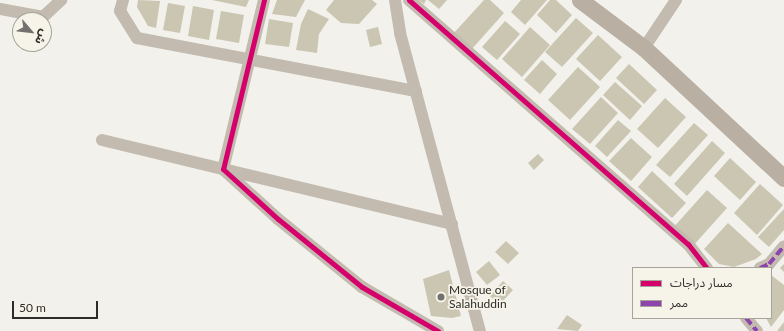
<!DOCTYPE html>
<meta charset="utf-8">
<style>
body{margin:0}
#map{position:relative;width:784px;height:331px;overflow:hidden;background:#f2f1ec;font-family:Lato,"Noto Sans Arabic",sans-serif}
div>[style]{position:absolute}
.building>*{inset:0;background:#cbc6b1}
.street>*{height:12px;margin:-6px;padding:0 6px;transform-origin:6px;border-radius:6px;background:#c3bbb0}
.secondary>*{height:17px;margin:-8.5px;padding:0 8.5px;transform-origin:8.5px;border-radius:8.5px;background:#b9afa3}
.quiet>*{height:4px;margin-top:-2px;transform-origin:0;background:repeating-linear-gradient(90deg,#8e44ad 0 8px,transparent 0 12px)}
.cycleway>*{height:5px;margin:-2.5px;padding:0 2.5px;transform-origin:2.5px;border-radius:2.5px;background:#d6006c}
.dots>*{width:11px;height:11px;translate:-50% -50%;box-sizing:border-box;border:2px solid #f6f3e8;border-radius:50%}
span{translate:-50% -50%;white-space:nowrap;text-align:center;line-height:1.15;-webkit-text-stroke:3.5px #f6f3e8;paint-order:stroke}
.poi-label{font-size:12px;color:#2e2c28}
.left{translate:0 -50%;text-align:left}
.legend{position:absolute;left:632px;top:267px;width:140px;height:52px;box-sizing:border-box;background:#f6f3e8;border:1px solid #a6a39b;margin:0;padding:5px 7px;list-style:none;font-size:12px;color:#2e2c28}
.legend li{display:flex;align-items:center;gap:8px;height:20px}
.legend b{width:20px;border:1px solid #a6a39b}
.north{position:absolute;left:12px;top:12px;width:40px;height:40px;box-sizing:border-box;background:#f6f3e8;border:1px solid #a6a39b;border-radius:50%;rotate:118deg;font-size:11px;font-weight:700;line-height:16px;text-align:center;color:#2e2c28}
.north::after{content:'';display:block;margin:auto;width:14px;height:18px;background:#73716d;clip-path:polygon(50% 0,100% 100%,50% 72%,0 100%)}
.scale{position:absolute;left:12px;top:301px;width:86px;height:18px;box-sizing:border-box;border:2px solid #2e2c28;border-top:0;padding-left:5px;font-size:12px;line-height:14px;white-space:nowrap;color:#2e2c28;-webkit-text-stroke:3px #f6f3e8;paint-order:stroke}
</style>
<div id="map">
<div class="building">
<i style="clip-path:polygon(138px 0,160px 1px,156px 28px,148px 26px,137px 7px)"></i>
<i style="clip-path:polygon(212px 0,249px 0,246px 7px)"></i>
<i style="clip-path:polygon(277px 0,305px 0,296px 17px,272px 14px)"></i>
<i style="clip-path:polygon(334px 0,372px 0,377px 4px,359px 24px,341px 23px,326px 10px)"></i>
<i style="clip-path:polygon(418px 0,426px 0,424px 4px)"></i>
<i style="clip-path:polygon(428px 0,447px 0,439px 9px)"></i>
<i style="clip-path:polygon(484px 0,490px 0,504px 13px,471px 50px,453px 34px)"></i>
<i style="clip-path:polygon(521px 0,547px 0,525px 25px,511px 12px)"></i>
<i style="clip-path:polygon(550px 0,556px 0,572px 15px,556px 33px,537px 15px)"></i>
<i style="clip-path:polygon(168px 3px,185px 6px,180px 33px,163px 30px)"></i>
<i style="clip-path:polygon(193px 6px,214px 10px,209px 40px,188px 36px)"></i>
<i style="clip-path:polygon(308px 9px,329px 19px,319px 34px,317px 53px,296px 50px,301px 24px)"></i>
<i style="clip-path:polygon(221px 11px,244px 15px,239px 43px,216px 39px)"></i>
<i style="clip-path:polygon(576px 18px,593px 33px,562px 67px,545px 52px)"></i>
<i style="clip-path:polygon(269px 19px,293px 23px,289px 47px,265px 44px)"></i>
<i style="clip-path:polygon(505px 21px,520px 34px,497px 60px,482px 47px)"></i>
<i style="clip-path:polygon(378px 27px,382px 44px,370px 47px,366px 30px)"></i>
<i style="clip-path:polygon(530px 27px,550px 45px,522px 77px,502px 59px)"></i>
<i style="clip-path:polygon(598px 35px,622px 57px,600px 81px,576px 59px)"></i>
<i style="clip-path:polygon(542px 60px,557px 74px,540px 94px,524px 80px)"></i>
<i style="clip-path:polygon(629px 64px,657px 90px,644px 104px,616px 78px)"></i>
<i style="clip-path:polygon(578px 67px,600px 87px,570px 120px,548px 100px)"></i>
<i style="clip-path:polygon(615px 82px,642px 106px,630px 120px,603px 95px)"></i>
<i style="clip-path:polygon(601px 97px,618px 113px,590px 144px,572px 129px)"></i>
<i style="clip-path:polygon(665px 98px,686px 117px,658px 148px,637px 129px)"></i>
<i style="clip-path:polygon(618px 120px,631px 131px,607px 157px,595px 146px)"></i>
<i style="clip-path:polygon(694px 123px,708px 135px,670px 177px,656px 165px)"></i>
<i style="clip-path:polygon(631px 138px,652px 157px,631px 181px,609px 161px)"></i>
<i style="clip-path:polygon(712px 141px,725px 153px,687px 196px,674px 184px)"></i>
<i style="clip-path:polygon(538px 154px,544px 160px,534px 170px,528px 163px)"></i>
<i style="clip-path:polygon(730px 158px,756px 182px,740px 200px,714px 176px)"></i>
<i style="clip-path:polygon(652px 171px,686px 203px,672px 218px,638px 187px)"></i>
<i style="clip-path:polygon(760px 184px,783px 205px,757px 235px,734px 213px)"></i>
<i style="clip-path:polygon(707px 190px,727px 208px,692px 247px,672px 229px)"></i>
<i style="clip-path:polygon(784px 209px,784px 230px,769px 247px,758px 237px)"></i>
<i style="clip-path:polygon(728px 223px,762px 254px,756px 259px,734px 267px,719px 264px,704px 249px)"></i>
<i style="clip-path:polygon(506px 241px,519px 253px,508px 264px,495px 252px)"></i>
<i style="clip-path:polygon(489px 261px,500px 275px,487px 285px,476px 272px)"></i>
<i style="clip-path:polygon(784px 264px,784px 272px,780px 268px)"></i>
<i style="clip-path:polygon(449px 270px,461px 316px,452px 318px,431px 316px,423px 279px)"></i>
<i style="clip-path:polygon(771px 275px,784px 285px,784px 310px,771px 327px,766px 318px,771px 318px)"></i>
<i style="clip-path:polygon(503px 281px,513px 290px,499px 305px,490px 296px)"></i>
<i style="clip-path:polygon(567px 315px,582px 325px,578px 331px,557px 329px)"></i>
<i style="clip-path:polygon(784px 322px,784px 331px,777px 331px)"></i>
</div>
<div class="street">
<i style="left:123px;top:0;width:11px;rotate:105deg"></i>
<i style="left:120px;top:11px;width:32px;rotate:58deg"></i>
<i style="left:137px;top:38px;width:284px;rotate:10.8deg"></i>
<i style="left:264px;top:0;width:174px;rotate:103.6deg"></i>
<i style="left:223px;top:169px;width:74px;rotate:42.3deg"></i>
<i style="left:278px;top:219px;width:108px;rotate:39deg"></i>
<i style="left:362px;top:287px;width:88px;rotate:30.1deg"></i>
<i style="left:395px;top:0;width:33px;rotate:81deg"></i>
<i style="left:400px;top:33px;width:309px;rotate:75deg"></i>
<i style="left:409px;top:0;width:371px;rotate:41.2deg"></i>
<i style="left:688px;top:244px;width:31px;rotate:52deg"></i>
<i style="left:0;top:9px;width:44px;rotate:10.5deg"></i>
<i style="left:43px;top:17px;width:25px;rotate:-43deg"></i>
<i style="left:644px;top:48px;width:58px;rotate:-56.3deg"></i>
<i style="left:102px;top:140px;width:360px;rotate:13.5deg"></i>
<i style="left:760px;top:268px;width:10px;rotate:-24deg"></i>
<i style="left:769px;top:264px;width:23px;rotate:-50deg"></i>
<i style="left:746px;top:318px;width:17px;rotate:50deg"></i>
</div>
<div class="secondary">
<i style="left:580px;top:0;width:80px;rotate:36.9deg"></i>
<i style="left:644px;top:48px;width:191px;rotate:42.9deg"></i>
</div>
<div class="quiet">
<i style="left:760px;top:268px;width:10px;rotate:-24deg"></i>
<i style="left:769px;top:264px;width:23px;rotate:-50deg"></i>
<i style="left:746px;top:318px;width:17px;rotate:50deg"></i>
</div>
<div class="cycleway">
<i style="left:264px;top:0;width:174px;rotate:103.6deg"></i>
<i style="left:223px;top:169px;width:74px;rotate:42.3deg"></i>
<i style="left:278px;top:219px;width:108px;rotate:39deg"></i>
<i style="left:362px;top:287px;width:88px;rotate:30.1deg"></i>
<i style="left:409px;top:0;width:371px;rotate:41.2deg"></i>
<i style="left:688px;top:244px;width:31px;rotate:52deg"></i>
</div>
<div class="dots">
<i style="left:441px;top:297px;background:#73716d"></i>
</div>
<div class="poi-label">
<span class="left" style="left:449px;top:297px">Mosque of<br>Salahuddin</span>
</div>
<ul class="legend">
<li><b style="height:5px;background:#d6006c"></b>مسار دراجات</li>
<li><b style="height:5px;background:#8e44ad"></b>ممر</li>
</ul>
<div class="north">ش</div>
<div class="scale">50 m</div>
</div>
